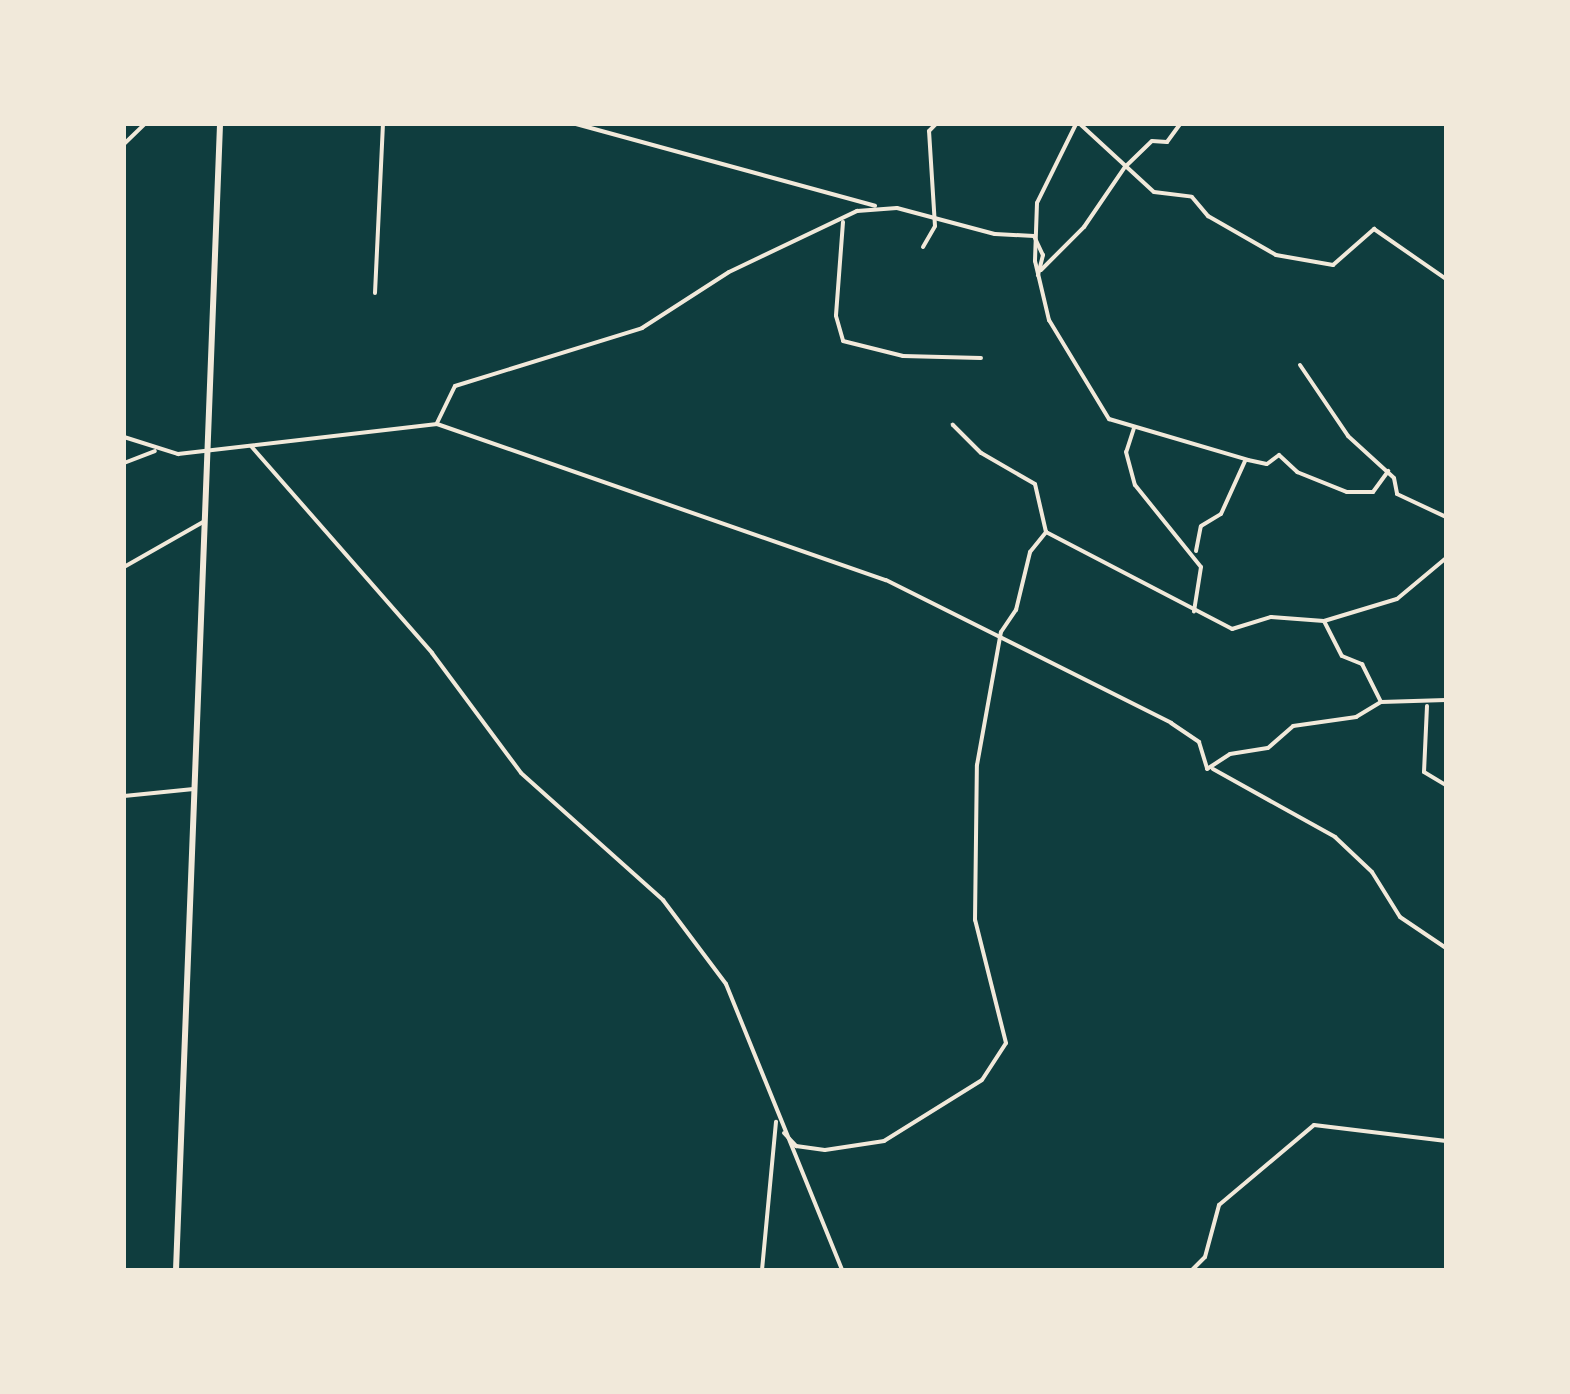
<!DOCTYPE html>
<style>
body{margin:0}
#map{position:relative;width:1570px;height:1394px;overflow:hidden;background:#0f3d3e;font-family:"PT Sans",sans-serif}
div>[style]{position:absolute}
.minor>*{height:4px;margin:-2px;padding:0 2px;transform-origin:2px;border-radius:2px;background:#f1e9da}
.secondary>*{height:6px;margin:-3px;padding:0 3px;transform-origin:3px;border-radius:3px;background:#f1e9da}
span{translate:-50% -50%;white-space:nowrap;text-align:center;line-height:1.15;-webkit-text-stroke:6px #f1e9da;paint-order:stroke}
.frame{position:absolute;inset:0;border:126px solid #f1e9da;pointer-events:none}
</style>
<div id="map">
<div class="minor">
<i style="left:576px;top:124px;width:310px;rotate:15.3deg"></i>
<i style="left:1076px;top:124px;width:88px;rotate:116.3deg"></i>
<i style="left:1037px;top:203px;width:58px;rotate:92deg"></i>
<i style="left:1035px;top:261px;width:61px;rotate:76.7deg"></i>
<i style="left:1049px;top:320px;width:116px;rotate:58.8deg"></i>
<i style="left:1109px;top:419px;width:145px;rotate:16.4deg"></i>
<i style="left:1248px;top:460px;width:19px;rotate:12deg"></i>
<i style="left:1267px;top:464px;width:15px;rotate:-37deg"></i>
<i style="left:1279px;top:455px;width:25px;rotate:43deg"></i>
<i style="left:1297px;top:472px;width:54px;rotate:21.8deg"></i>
<i style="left:1347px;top:492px;width:26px"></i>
<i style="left:1373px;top:492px;width:26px;rotate:-54deg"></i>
<i style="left:1080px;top:124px;width:100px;rotate:42.6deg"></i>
<i style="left:1154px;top:192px;width:38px;rotate:7deg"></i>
<i style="left:1192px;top:197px;width:25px;rotate:50deg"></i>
<i style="left:1208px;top:216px;width:78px;rotate:29.8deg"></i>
<i style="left:1276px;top:255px;width:58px;rotate:10deg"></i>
<i style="left:1333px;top:265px;width:55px;rotate:-41.3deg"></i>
<i style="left:1374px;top:229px;width:88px;rotate:34.8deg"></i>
<i style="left:124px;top:144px;width:29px;rotate:-44deg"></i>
<i style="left:843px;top:222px;width:94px;rotate:94.3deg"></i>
<i style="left:836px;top:316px;width:26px;rotate:74deg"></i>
<i style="left:843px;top:341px;width:62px;rotate:14deg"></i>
<i style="left:903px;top:356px;width:78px;rotate:1.5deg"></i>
<i style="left:923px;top:247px;width:24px;rotate:-60deg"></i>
<i style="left:935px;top:226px;width:95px;rotate:-93.6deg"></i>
<i style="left:929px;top:131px;width:10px;rotate:-45deg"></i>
<i style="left:1041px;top:270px;width:61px;rotate:-45deg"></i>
<i style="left:1084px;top:227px;width:73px;rotate:-55.7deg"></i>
<i style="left:1125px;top:167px;width:37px;rotate:-44deg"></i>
<i style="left:1152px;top:141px;width:15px;rotate:4deg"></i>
<i style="left:1167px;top:142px;width:22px;rotate:-54deg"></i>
<i style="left:375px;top:293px;width:169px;rotate:-87.3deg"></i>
<i style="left:1300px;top:365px;width:86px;rotate:55.9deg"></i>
<i style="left:1348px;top:436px;width:62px;rotate:42.4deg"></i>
<i style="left:1394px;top:478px;width:16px;rotate:79deg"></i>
<i style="left:1397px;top:494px;width:54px;rotate:25.1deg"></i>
<i style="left:437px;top:423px;width:41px;rotate:-64.1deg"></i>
<i style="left:455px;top:386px;width:196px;rotate:-17.2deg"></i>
<i style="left:642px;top:328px;width:103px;rotate:-32.8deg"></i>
<i style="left:729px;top:272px;width:142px;rotate:-25.5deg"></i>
<i style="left:857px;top:211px;width:40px;rotate:-4.3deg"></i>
<i style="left:897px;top:208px;width:101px;rotate:14.9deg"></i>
<i style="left:995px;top:234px;width:39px;rotate:3deg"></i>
<i style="left:1034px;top:236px;width:21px;rotate:65deg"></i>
<i style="left:1043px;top:255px;width:21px;rotate:104deg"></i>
<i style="left:1134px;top:428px;width:25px;rotate:108deg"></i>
<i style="left:1126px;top:452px;width:34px;rotate:75deg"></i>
<i style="left:1135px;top:485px;width:105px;rotate:51.2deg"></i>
<i style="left:1201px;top:567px;width:45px;rotate:99deg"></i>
<i style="left:124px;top:437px;width:57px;rotate:17.5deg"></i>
<i style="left:178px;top:454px;width:261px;rotate:-6.6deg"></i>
<i style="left:437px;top:424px;width:475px;rotate:19.2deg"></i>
<i style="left:886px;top:580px;width:319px;rotate:26.6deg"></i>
<i style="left:1171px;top:723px;width:34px;rotate:34deg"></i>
<i style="left:1199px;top:742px;width:28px;rotate:73deg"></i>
<i style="left:1207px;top:769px;width:27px;rotate:-33deg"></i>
<i style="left:1230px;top:754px;width:38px;rotate:-9deg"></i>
<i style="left:1268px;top:748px;width:33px;rotate:-41deg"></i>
<i style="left:1293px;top:726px;width:64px;rotate:-8.1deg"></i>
<i style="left:1356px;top:717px;width:29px;rotate:-31deg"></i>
<i style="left:1381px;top:702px;width:65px;rotate:-1.8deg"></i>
<i style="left:251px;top:446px;width:275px;rotate:48.8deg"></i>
<i style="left:432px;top:653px;width:149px;rotate:53.4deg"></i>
<i style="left:521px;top:773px;width:191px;rotate:41.8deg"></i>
<i style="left:663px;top:900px;width:105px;rotate:53.1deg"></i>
<i style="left:726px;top:984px;width:309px;rotate:67.9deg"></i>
<i style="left:124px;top:463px;width:33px;rotate:-21deg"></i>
<i style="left:1046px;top:532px;width:210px;rotate:27.5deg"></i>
<i style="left:1232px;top:629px;width:41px;rotate:-17.1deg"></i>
<i style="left:1271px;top:617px;width:53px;rotate:4.3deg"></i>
<i style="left:1324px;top:621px;width:76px;rotate:-16.8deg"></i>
<i style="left:1397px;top:599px;width:64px;rotate:-39.9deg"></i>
<i style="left:1196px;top:551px;width:25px;rotate:-79deg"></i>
<i style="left:1201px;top:526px;width:23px;rotate:-31deg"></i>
<i style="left:1221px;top:514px;width:58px;rotate:-65.6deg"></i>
<i style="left:124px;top:567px;width:91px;rotate:-29.7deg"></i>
<i style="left:1324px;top:621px;width:39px;rotate:63deg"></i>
<i style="left:1342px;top:656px;width:22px;rotate:22deg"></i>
<i style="left:1362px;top:664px;width:42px;rotate:63.4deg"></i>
<i style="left:1427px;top:706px;width:66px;rotate:92.6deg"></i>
<i style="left:1424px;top:772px;width:26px;rotate:31deg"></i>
<i style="left:1213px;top:769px;width:140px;rotate:29.1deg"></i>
<i style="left:1335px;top:837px;width:51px;rotate:43.4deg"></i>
<i style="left:1372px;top:872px;width:53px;rotate:58.1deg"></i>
<i style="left:1400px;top:917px;width:55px;rotate:34deg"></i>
<i style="left:124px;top:796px;width:70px;rotate:-5.7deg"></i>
<i style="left:784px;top:1133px;width:18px;rotate:47deg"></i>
<i style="left:796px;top:1146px;width:29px;rotate:8deg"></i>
<i style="left:825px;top:1150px;width:60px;rotate:-8.7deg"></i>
<i style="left:884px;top:1141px;width:115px;rotate:-31.9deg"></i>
<i style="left:982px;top:1080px;width:44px;rotate:-57deg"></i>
<i style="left:1006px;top:1043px;width:127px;rotate:-104.1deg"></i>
<i style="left:975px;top:920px;width:155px;rotate:-89.3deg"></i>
<i style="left:977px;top:765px;width:135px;rotate:-79.8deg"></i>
<i style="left:1001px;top:632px;width:27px;rotate:-56deg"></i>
<i style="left:1016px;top:610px;width:60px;rotate:-76.4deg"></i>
<i style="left:1030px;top:552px;width:26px;rotate:-51deg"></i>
<i style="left:1046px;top:532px;width:49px;rotate:-102.9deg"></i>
<i style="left:1035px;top:484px;width:62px;rotate:-150.1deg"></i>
<i style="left:981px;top:453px;width:40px;rotate:-135deg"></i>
<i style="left:762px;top:1270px;width:149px;rotate:-84.6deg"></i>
<i style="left:1192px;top:1270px;width:18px;rotate:-45deg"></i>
<i style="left:1205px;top:1257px;width:54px;rotate:-74.9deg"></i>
<i style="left:1219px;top:1205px;width:124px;rotate:-40.1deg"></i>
<i style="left:1314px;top:1125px;width:133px;rotate:6.9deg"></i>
</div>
<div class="secondary">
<i style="left:176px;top:1270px;width:1147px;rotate:-87.8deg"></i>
</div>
<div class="frame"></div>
</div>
